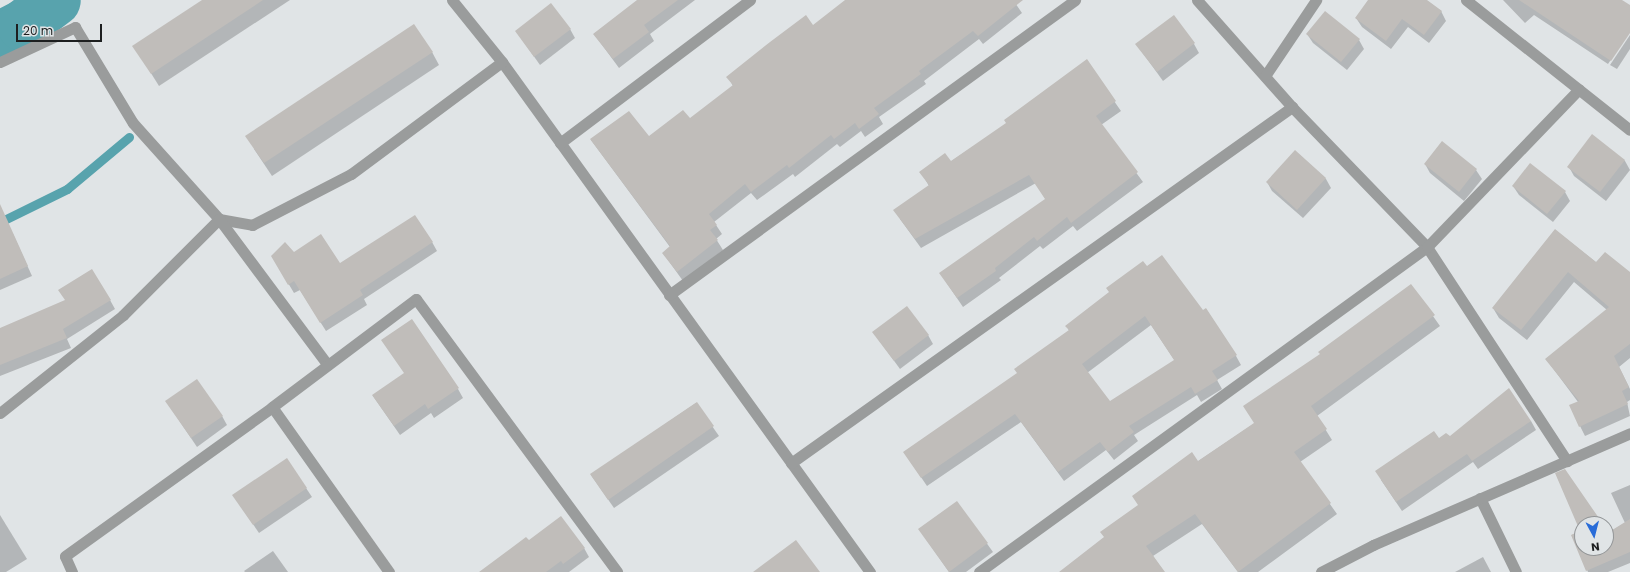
<!DOCTYPE html>
<style>
body{margin:0}
#map{position:relative;width:1630px;height:572px;overflow:hidden;background:#e0e4e6;font-family:Poppins,sans-serif}
div>[style]{position:absolute}
.shadow>*{inset:0;background:#0003}
.stream>*{height:9px;margin:-4.5px;padding:0 4.5px;transform-origin:4.5px;border-radius:4.5px;background:#58a3ad}
.river>*{height:51px;margin:-25.5px;padding:0 25.5px;transform-origin:25.5px;border-radius:25.5px;background:#58a3ad}
.building>*{inset:0;background:#c0bdba}
.minor>*{height:11px;margin:-5.5px;padding:0 5.5px;transform-origin:5.5px;border-radius:5.5px;background:#9a9c9c}
.tertiary>*{height:11px;margin:-5.5px;padding:0 5.5px;transform-origin:5.5px;border-radius:5.5px;background:#9a9c9c}
span{translate:-50% -50%;white-space:nowrap;text-align:center;line-height:1.15;-webkit-text-stroke:3.5px #e0e4e6;paint-order:stroke}
.north{position:absolute;left:1574px;top:516px;width:40px;height:40px;box-sizing:border-box;background:#e0e4e6;border:1px solid #929597;border-radius:50%;rotate:173deg;font-size:11px;font-weight:700;line-height:16px;text-align:center;color:#1d1f20}
.north::after{content:'';display:block;margin:auto;width:14px;height:18px;background:#296cd8;clip-path:polygon(50% 0,100% 100%,50% 72%,0 100%)}
.scale{position:absolute;left:16px;top:24px;width:86px;height:18px;box-sizing:border-box;border:2px solid #1d1f20;border-top:0;padding-left:5px;font-size:12px;line-height:14px;white-space:nowrap;color:#1d1f20;-webkit-text-stroke:3px #e0e4e6;paint-order:stroke}
</style>
<div id="map">
<div class="shadow">
<i style="clip-path:polygon(204px 0,290px 0,159px 86px,134px 46px)"></i>
<i style="clip-path:polygon(639px 0,695px 0,650px 34px,654px 41px,619px 68px,594px 34px)"></i>
<i style="clip-path:polygon(847px 0,1013px 0,1022px 13px,983px 44px,979px 39px,924px 81px,926px 84px,879px 117px,883px 124px,865px 137px,861px 131px,840px 147px,837px 144px,795px 177px,793px 174px,757px 200px,751px 193px,714px 222px,722px 234px,716px 239px,723px 250px,683px 281px,663px 253px,670px 247px,591px 140px,649px 138px,690px 120px,733px 86px,728px 77px,813px 26px)"></i>
<i style="clip-path:polygon(1370px 0,1426px 0,1441px 11px,1446px 21px,1429px 43px,1408px 27px,1391px 49px,1362px 27px,1356px 18px)"></i>
<i style="clip-path:polygon(1503px 0,1620px 0,1630px 7px,1630px 31px,1608px 64px,1534px 15px,1525px 23px)"></i>
<i style="clip-path:polygon(570px 29px,575px 38px,540px 65px,516px 31px)"></i>
<i style="clip-path:polygon(1307px 34px,1359px 40px,1364px 49px,1347px 70px,1313px 43px)"></i>
<i style="clip-path:polygon(1630px 35px,1630px 49px,1617px 69px,1610px 65px)"></i>
<i style="clip-path:polygon(1194px 44px,1199px 53px,1163px 81px,1137px 45px)"></i>
<i style="clip-path:polygon(432px 52px,439px 65px,272px 176px,254px 149px)"></i>
<i style="clip-path:polygon(1086px 61px,1121px 111px,1101px 125px,1143px 182px,1077px 231px,1073px 226px,1043px 249px,1040px 246px,999px 278px,1001px 280px,963px 307px,946px 282px,1046px 200px,1036px 183px,921px 248px,900px 219px,929px 186px,921px 172px,950px 162px,1007px 124px)"></i>
<i style="clip-path:polygon(1592px 136px,1625px 161px,1630px 170px,1606px 201px,1574px 176px,1569px 167px)"></i>
<i style="clip-path:polygon(1442px 142px,1476px 170px,1482px 179px,1464px 201px,1430px 173px,1425px 164px)"></i>
<i style="clip-path:polygon(1295px 151px,1326px 179px,1331px 188px,1303px 218px,1272px 191px,1267px 182px)"></i>
<i style="clip-path:polygon(1513px 186px,1565px 192px,1570px 201px,1553px 222px,1519px 195px)"></i>
<i style="clip-path:polygon(1555px 230px,1597px 263px,1630px 274px,1630px 358px,1619px 367px,1630px 389px,1630px 400px,1627px 402px,1630px 416px,1585px 436px,1580px 426px,1578px 402px,1546px 359px,1607px 310px,1574px 282px,1527px 340px,1499px 318px,1493px 308px)"></i>
<i style="clip-path:polygon(13px 234px,32px 276px,0 290px,0 240px)"></i>
<i style="clip-path:polygon(432px 242px,437px 251px,364px 299px,367px 305px,326px 331px,300px 290px,294px 293px,272px 256px,339px 265px)"></i>
<i style="clip-path:polygon(evenodd,1147px 268px,1203px 311px,1206px 309px,1236px 356px,1241px 365px,1217px 380px,1222px 389px,1201px 402px,1197px 395px,1134px 435px,1138px 441px,1114px 460px,1106px 450px,1064px 481px,1021px 422px,927px 486px,904px 452px,1018px 374px,1069px 331px,1067px 326px,1147px 268px,1151px 325px,1175px 361px,1110px 402px,1087px 373px,1151px 325px)"></i>
<i style="clip-path:polygon(1411px 285px,1440px 326px,1317px 416px,1332px 440px,1300px 462px,1337px 514px,1258px 572px,1238px 572px,1202px 524px,1153px 556px,1164px 572px,1062px 572px,1197px 462px,1255px 423px,1321px 354px)"></i>
<i style="clip-path:polygon(110px 300px,115px 309px,67px 339px,71px 348px,0 376px,0 329px)"></i>
<i style="clip-path:polygon(873px 332px,928px 335px,933px 344px,900px 369px)"></i>
<i style="clip-path:polygon(458px 389px,463px 398px,434px 418px,431px 413px,400px 435px,373px 396px)"></i>
<i style="clip-path:polygon(166px 401px,222px 416px,227px 425px,197px 447px)"></i>
<i style="clip-path:polygon(696px 403px,719px 436px,614px 508px,591px 475px)"></i>
<i style="clip-path:polygon(1531px 421px,1536px 430px,1478px 469px,1473px 462px,1402px 511px,1381px 480px,1438px 439px)"></i>
<i style="clip-path:polygon(1556px 474px,1602px 524px,1582px 524px,1582px 548px,1606px 548px,1606px 530px,1608px 533px,1625px 523px,1611px 493px,1630px 485px,1630px 563px,1608px 572px,1588px 572px,1572px 535px,1581px 531px)"></i>
<i style="clip-path:polygon(306px 488px,312px 497px,259px 533px,233px 495px)"></i>
<i style="clip-path:polygon(957px 502px,993px 552px,966px 572px,949px 572px,919px 529px)"></i>
<i style="clip-path:polygon(0 515px,27px 559px,6px 572px,0 572px)"></i>
<i style="clip-path:polygon(529px 542px,584px 548px,589px 557px,569px 572px,480px 572px)"></i>
<i style="clip-path:polygon(273px 551px,288px 572px,245px 572px,244px 571px)"></i>
<i style="clip-path:polygon(1483px 557px,1491px 572px,1455px 572px)"></i>
</div>
<div class="stream">
<i style="left:0;top:222px;width:75px;rotate:-26.2deg"></i>
<i style="left:67px;top:189px;width:81px;rotate:-40deg"></i>
</div>
<div class="river">
<i style="left:0;top:36px;width:25px;rotate:-27deg"></i>
<i style="left:22px;top:25px;width:41px;rotate:-37.1deg"></i>
</div>
<div class="building">
<i style="clip-path:polygon(202px 0,263px 0,151px 74px,132px 46px)"></i>
<i style="clip-path:polygon(637px 0,678px 0,644px 25px,649px 32px,613px 59px,593px 34px)"></i>
<i style="clip-path:polygon(845px 0,1023px 0,978px 36px,973px 31px,919px 71px,921px 74px,874px 108px,879px 114px,859px 129px,855px 123px,834px 139px,831px 135px,789px 168px,787px 165px,751px 192px,745px 184px,709px 214px,717px 225px,710px 230px,718px 240px,677px 272px,662px 253px,670px 246px,590px 139px,629px 111px,649px 136px,683px 110px,690px 118px,733px 85px,726px 77px,770px 42px,806px 15px,813px 25px)"></i>
<i style="clip-path:polygon(1368px 0,1427px 0,1442px 11px,1424px 35px,1402px 19px,1386px 41px,1355px 18px)"></i>
<i style="clip-path:polygon(1519px 0,1622px 0,1630px 5px,1630px 33px,1611px 61px)"></i>
<i style="clip-path:polygon(551px 3px,571px 29px,534px 57px,515px 31px)"></i>
<i style="clip-path:polygon(1325px 11px,1360px 39px,1341px 62px,1306px 34px)"></i>
<i style="clip-path:polygon(1174px 15px,1195px 43px,1157px 72px,1135px 44px)"></i>
<i style="clip-path:polygon(414px 24px,433px 52px,264px 163px,245px 136px)"></i>
<i style="clip-path:polygon(1087px 59px,1116px 101px,1096px 116px,1138px 172px,1071px 223px,1067px 217px,1037px 241px,1034px 237px,995px 268px,996px 271px,957px 298px,939px 273px,1045px 199px,1029px 175px,915px 239px,893px 210px,929px 185px,919px 172px,945px 153px,951px 161px,1006px 123px,1004px 120px)"></i>
<i style="clip-path:polygon(1592px 134px,1625px 160px,1600px 192px,1567px 167px)"></i>
<i style="clip-path:polygon(1442px 141px,1477px 169px,1459px 192px,1424px 164px)"></i>
<i style="clip-path:polygon(1295px 150px,1326px 178px,1297px 210px,1266px 182px)"></i>
<i style="clip-path:polygon(1530px 163px,1566px 191px,1547px 214px,1512px 186px)"></i>
<i style="clip-path:polygon(0 204px,28px 266px,0 279px)"></i>
<i style="clip-path:polygon(415px 215px,433px 242px,360px 290px,363px 295px,320px 323px,294px 281px,288px 285px,271px 256px,285px 242px,294px 252px,321px 234px,340px 263px)"></i>
<i style="clip-path:polygon(1555px 229px,1596px 262px,1605px 252px,1630px 272px,1630px 344px,1614px 356px,1629px 387px,1622px 391px,1628px 404px,1579px 427px,1569px 405px,1579px 401px,1545px 359px,1609px 307px,1568px 272px,1521px 330px,1492px 308px)"></i>
<i style="clip-path:polygon(evenodd,1162px 255px,1203px 310px,1206px 308px,1237px 355px,1212px 371px,1218px 380px,1195px 394px,1191px 387px,1129px 426px,1134px 432px,1108px 452px,1100px 442px,1058px 472px,1015px 414px,921px 478px,903px 452px,1017px 373px,1014px 369px,1069px 330px,1065px 326px,1109px 292px,1106px 288px,1143px 261px,1147px 266px,1162px 255px,1145px 316px,1174px 360px,1110px 401px,1082px 364px,1145px 316px)"></i>
<i style="clip-path:polygon(92px 269px,111px 300px,63px 329px,67px 338px,0 365px,0 328px,65px 300px,58px 290px)"></i>
<i style="clip-path:polygon(1411px 284px,1435px 315px,1311px 406px,1327px 429px,1294px 452px,1331px 503px,1238px 572px,1195px 514px,1146px 546px,1165px 572px,1059px 572px,1104px 537px,1100px 532px,1138px 505px,1132px 496px,1192px 452px,1198px 461px,1254px 423px,1243px 406px,1320px 354px,1318px 352px)"></i>
<i style="clip-path:polygon(907px 306px,929px 335px,894px 361px,872px 332px)"></i>
<i style="clip-path:polygon(412px 319px,459px 388px,428px 409px,425px 404px,394px 426px,372px 395px,404px 373px,381px 340px)"></i>
<i style="clip-path:polygon(197px 379px,223px 416px,191px 438px,165px 401px)"></i>
<i style="clip-path:polygon(1509px 388px,1531px 421px,1472px 461px,1467px 454px,1396px 502px,1375px 471px,1434px 431px,1439px 438px,1446px 433px,1450px 436px)"></i>
<i style="clip-path:polygon(697px 402px,714px 426px,608px 500px,590px 474px)"></i>
<i style="clip-path:polygon(287px 458px,307px 488px,253px 525px,232px 495px)"></i>
<i style="clip-path:polygon(1565px 469px,1603px 524px,1582px 524px,1582px 548px,1606px 548px,1606px 528px,1609px 532px,1630px 519px,1630px 552px,1586px 571px,1571px 535px,1580px 531px,1555px 473px)"></i>
<i style="clip-path:polygon(957px 501px,988px 543px,949px 572px,918px 529px)"></i>
<i style="clip-path:polygon(561px 516px,585px 548px,563px 564px,561px 561px,546px 572px,479px 572px,526px 537px,529px 540px)"></i>
<i style="clip-path:polygon(796px 540px,820px 572px,753px 572px)"></i>
</div>
<div class="minor">
<i style="left:452px;top:0;width:80px;rotate:51.1deg"></i>
<i style="left:502px;top:62px;width:629px;rotate:54.19deg"></i>
<i style="left:1197px;top:0;width:143px;rotate:48.4deg"></i>
<i style="left:1292px;top:107px;width:194px;rotate:46deg"></i>
<i style="left:1427px;top:247px;width:256px;rotate:56.8deg"></i>
<i style="left:0;top:62px;width:83px;rotate:-25deg"></i>
<i style="left:75px;top:27px;width:112px;rotate:58.9deg"></i>
<i style="left:133px;top:123px;width:129px;rotate:48.1deg"></i>
<i style="left:219px;top:219px;width:34px;rotate:10deg"></i>
<i style="left:252px;top:225px;width:111px;rotate:-27.3deg"></i>
<i style="left:351px;top:174px;width:188px;rotate:-36.6deg"></i>
<i style="left:1265px;top:76px;width:92px;rotate:-56.1deg"></i>
<i style="left:560px;top:143px;width:238px;rotate:-37deg"></i>
<i style="left:669px;top:295px;width:502px;rotate:-36deg"></i>
<i style="left:0;top:413px;width:157px;rotate:-38.5deg"></i>
<i style="left:123px;top:315px;width:136px;rotate:-45deg"></i>
<i style="left:219px;top:219px;width:182px;rotate:53.3deg"></i>
<i style="left:791px;top:463px;width:615px;rotate:-35.4deg"></i>
<i style="left:1480px;top:498px;width:82px;rotate:64.1deg"></i>
<i style="left:72px;top:572px;width:17px;rotate:-114deg"></i>
<i style="left:65px;top:556px;width:255px;rotate:-35.7deg"></i>
<i style="left:389px;top:572px;width:202px;rotate:-125.3deg"></i>
<i style="left:272px;top:407px;width:180px;rotate:-36.9deg"></i>
<i style="left:416px;top:299px;width:339px;rotate:53.6deg"></i>
<i style="left:979px;top:572px;width:553px;rotate:-35.96deg"></i>
<i style="left:1427px;top:247px;width:219px;rotate:-46.1deg"></i>
</div>
<div class="tertiary">
<i style="left:1466px;top:0;width:209px;rotate:38.4deg"></i>
<i style="left:1321px;top:572px;width:59px;rotate:-27.4deg"></i>
<i style="left:1373px;top:545px;width:280px;rotate:-23.5deg"></i>
</div>
<div class="north">N</div>
<div class="scale">20 m</div>
</div>
